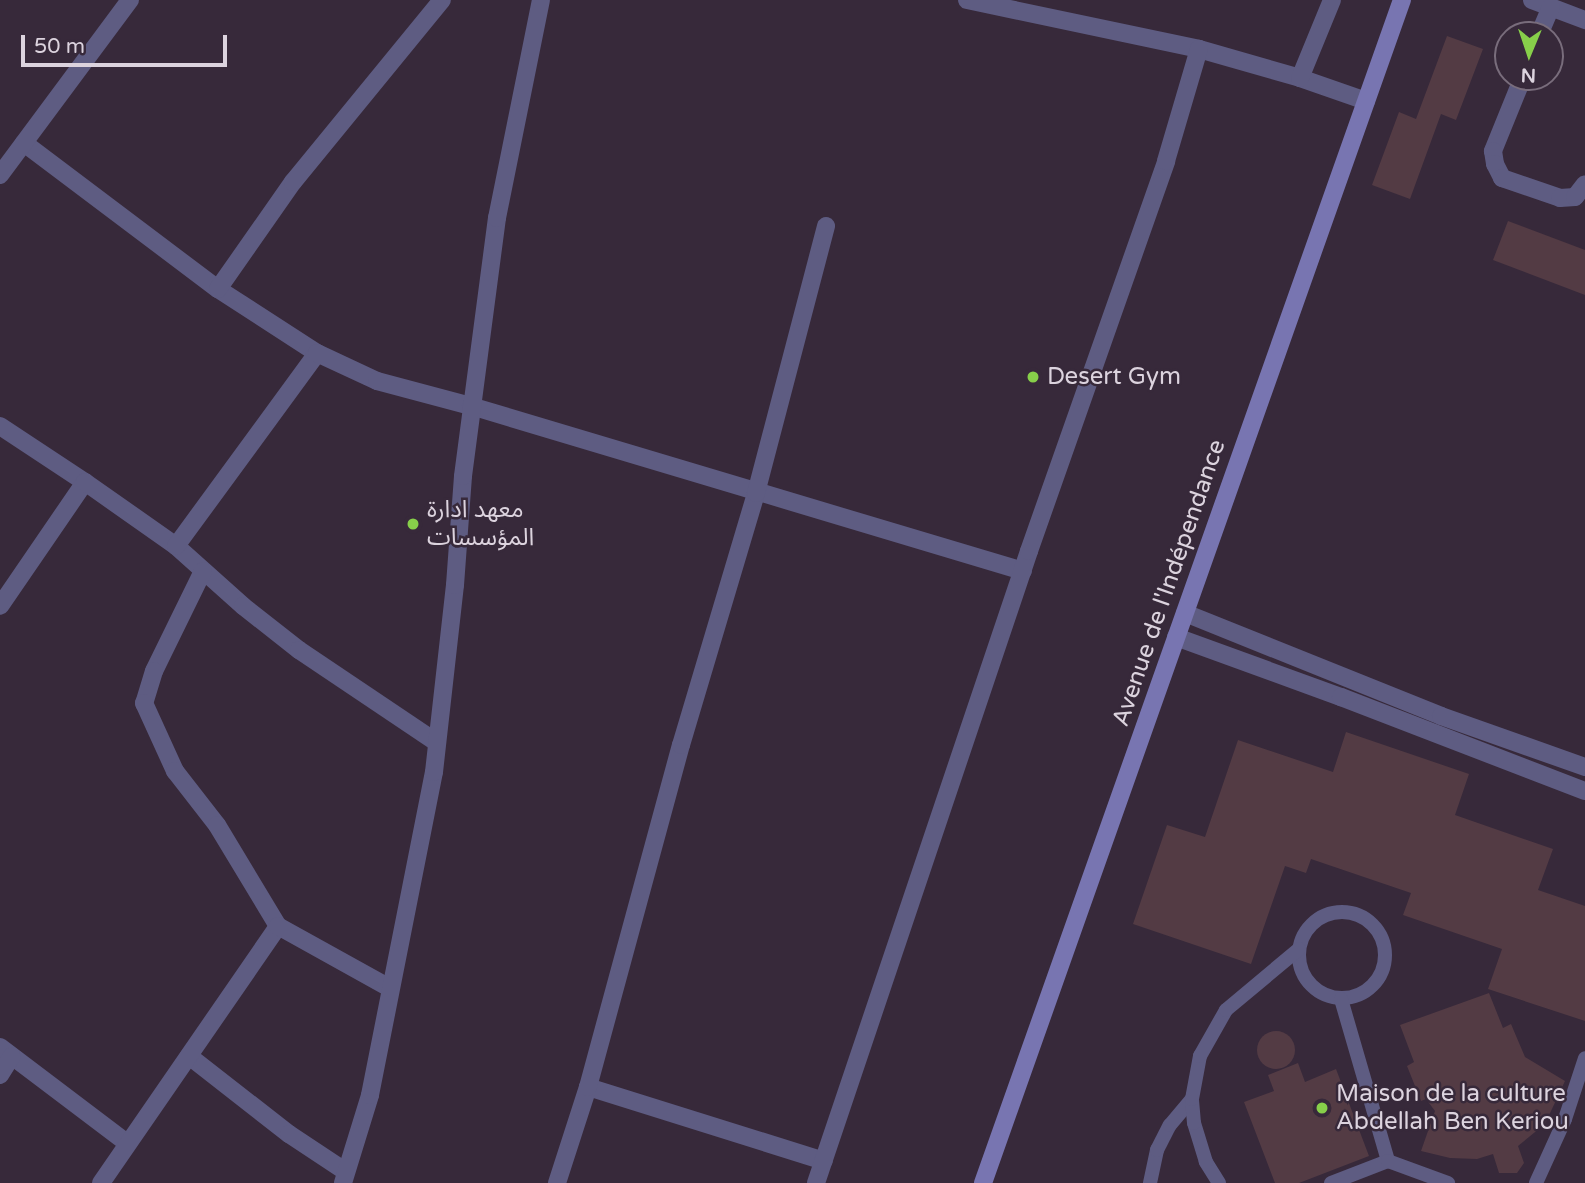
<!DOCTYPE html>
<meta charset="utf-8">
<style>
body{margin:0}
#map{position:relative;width:1585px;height:1183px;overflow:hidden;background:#37293a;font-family:"Varela Round","Noto Sans Arabic",sans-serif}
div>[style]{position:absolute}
.building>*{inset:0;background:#533b44}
.round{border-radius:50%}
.service>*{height:14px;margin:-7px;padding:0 7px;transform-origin:7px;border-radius:7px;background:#5e5c82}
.service>.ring{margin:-7px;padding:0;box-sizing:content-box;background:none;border:14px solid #5e5c82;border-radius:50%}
.minor>*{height:18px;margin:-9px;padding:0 9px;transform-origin:9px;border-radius:9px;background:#5e5c82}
.secondary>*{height:18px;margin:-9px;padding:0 9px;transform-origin:9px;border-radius:9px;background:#7875b1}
.dots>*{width:19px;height:19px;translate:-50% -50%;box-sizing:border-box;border:4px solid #37293a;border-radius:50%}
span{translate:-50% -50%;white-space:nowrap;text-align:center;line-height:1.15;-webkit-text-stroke:5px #37293a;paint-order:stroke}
.poi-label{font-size:24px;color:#dcd3de}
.left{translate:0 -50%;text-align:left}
.street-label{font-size:24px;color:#dcd3de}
.north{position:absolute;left:1494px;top:21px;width:70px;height:70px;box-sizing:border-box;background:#37293a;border:2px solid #796d7c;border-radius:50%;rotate:182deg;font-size:19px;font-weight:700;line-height:28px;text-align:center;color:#dcd3de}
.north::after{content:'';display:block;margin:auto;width:24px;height:32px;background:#87cf4a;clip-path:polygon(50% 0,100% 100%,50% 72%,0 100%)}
.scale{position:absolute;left:21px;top:35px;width:206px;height:32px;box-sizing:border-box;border:4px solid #dcd3de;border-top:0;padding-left:9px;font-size:21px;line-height:24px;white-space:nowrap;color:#dcd3de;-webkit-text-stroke:5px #37293a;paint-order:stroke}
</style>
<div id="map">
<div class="building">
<i style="clip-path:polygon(1447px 36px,1483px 49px,1456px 120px,1441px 114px,1410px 199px,1372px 185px,1399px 112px,1416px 119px)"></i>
<i style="clip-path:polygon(1508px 221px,1585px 250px,1585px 295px,1493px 260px)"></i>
<i style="clip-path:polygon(1346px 732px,1469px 774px,1455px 815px,1553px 849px,1538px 890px,1585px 906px,1585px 1021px,1488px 989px,1502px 949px,1403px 915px,1411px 893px,1311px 859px,1306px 873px,1285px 866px,1251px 964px,1133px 924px,1167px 825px,1205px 837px,1238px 740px,1333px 772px)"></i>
<i style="clip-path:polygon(1489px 993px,1503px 1028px,1511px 1024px,1525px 1057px,1565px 1081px,1545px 1124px,1518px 1146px,1524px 1163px,1517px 1173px,1499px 1173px,1493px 1154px,1477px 1159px,1450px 1158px,1421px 1151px,1435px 1111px,1426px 1099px,1421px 1101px,1407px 1066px,1414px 1062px,1400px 1025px)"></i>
<i class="round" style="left:1257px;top:1031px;width:38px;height:38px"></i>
<i style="clip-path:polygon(1298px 1063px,1305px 1082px,1336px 1069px,1369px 1156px,1299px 1183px,1275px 1183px,1244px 1102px,1274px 1091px,1268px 1075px)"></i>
</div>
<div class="service">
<i class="ring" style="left:1299px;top:912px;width:72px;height:72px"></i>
<i style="left:1341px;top:999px;width:169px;rotate:73.8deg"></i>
<i style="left:1150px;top:1183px;width:34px;rotate:-78deg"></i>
<i style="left:1157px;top:1150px;width:28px;rotate:-63deg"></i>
<i style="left:1170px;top:1125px;width:34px;rotate:-50deg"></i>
<i style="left:1219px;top:1183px;width:25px;rotate:-122deg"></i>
<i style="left:1206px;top:1162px;width:41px;rotate:-107.1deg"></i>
<i style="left:1194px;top:1123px;width:24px;rotate:-95deg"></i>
<i style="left:1192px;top:1099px;width:44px;rotate:-79.5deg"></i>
<i style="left:1200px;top:1056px;width:53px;rotate:-60.5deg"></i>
<i style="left:1226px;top:1010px;width:95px;rotate:-39.9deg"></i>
<i style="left:1331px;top:1183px;width:61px;rotate:-21.1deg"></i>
<i style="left:1388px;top:1161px;width:64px;rotate:20.1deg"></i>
<i style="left:1536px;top:1183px;width:70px;rotate:-65.6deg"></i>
<i style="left:1565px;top:1119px;width:64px;rotate:-71.8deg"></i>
</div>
<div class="minor">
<i style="left:967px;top:0;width:237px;rotate:11.9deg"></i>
<i style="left:1199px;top:49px;width:105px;rotate:16deg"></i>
<i style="left:1300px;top:78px;width:70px;rotate:19.2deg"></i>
<i style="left:1532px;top:0;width:57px;rotate:20.7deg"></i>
<i style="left:1539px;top:35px;width:30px;rotate:-67deg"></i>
<i style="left:1523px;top:77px;width:80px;rotate:112.1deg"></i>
<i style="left:1493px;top:151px;width:13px;rotate:81deg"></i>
<i style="left:1495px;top:164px;width:16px;rotate:63deg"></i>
<i style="left:1502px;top:178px;width:61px;rotate:19deg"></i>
<i style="left:1560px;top:198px;width:15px;rotate:-4deg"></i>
<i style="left:1575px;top:197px;width:16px;rotate:-52deg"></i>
<i style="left:1300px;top:78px;width:84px;rotate:-67.7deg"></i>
<i style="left:24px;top:143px;width:243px;rotate:37deg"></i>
<i style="left:218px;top:289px;width:118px;rotate:32.9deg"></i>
<i style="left:0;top:175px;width:218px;rotate:-53.4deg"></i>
<i style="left:218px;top:289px;width:131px;rotate:-55deg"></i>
<i style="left:293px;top:182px;width:235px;rotate:-50.7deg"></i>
<i style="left:0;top:426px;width:102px;rotate:33.4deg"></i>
<i style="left:85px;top:482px;width:150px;rotate:124.4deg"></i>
<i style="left:85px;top:482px;width:111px;rotate:35.1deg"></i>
<i style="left:176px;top:546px;width:90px;rotate:41.8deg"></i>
<i style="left:243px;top:606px;width:71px;rotate:38.2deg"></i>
<i style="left:299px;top:650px;width:165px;rotate:33.9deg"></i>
<i style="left:176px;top:546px;width:239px;rotate:-53.8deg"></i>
<i style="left:317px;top:353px;width:66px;rotate:25deg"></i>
<i style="left:377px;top:381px;width:97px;rotate:14.9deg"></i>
<i style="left:471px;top:406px;width:576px;rotate:16.64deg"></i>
<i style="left:203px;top:571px;width:111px;rotate:116.1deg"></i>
<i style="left:154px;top:671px;width:34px;rotate:107deg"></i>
<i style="left:144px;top:703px;width:75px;rotate:65.5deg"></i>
<i style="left:175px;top:771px;width:68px;rotate:52.1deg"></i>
<i style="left:217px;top:825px;width:118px;rotate:58.9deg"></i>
<i style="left:1185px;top:613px;width:276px;rotate:21.9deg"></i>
<i style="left:1441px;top:716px;width:153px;rotate:19.5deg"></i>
<i style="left:1176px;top:637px;width:176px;rotate:20deg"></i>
<i style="left:1341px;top:697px;width:261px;rotate:21.1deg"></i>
<i style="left:0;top:1047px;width:159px;rotate:37.1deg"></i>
<i style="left:189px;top:1056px;width:127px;rotate:38deg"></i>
<i style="left:289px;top:1134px;width:67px;rotate:33.5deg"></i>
<i style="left:0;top:1075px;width:22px;rotate:-58deg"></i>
<i style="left:588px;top:1087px;width:247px;rotate:17.4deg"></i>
<i style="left:101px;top:1183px;width:312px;rotate:-55.4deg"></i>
<i style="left:278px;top:926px;width:128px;rotate:29deg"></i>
<i style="left:343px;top:1183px;width:92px;rotate:-72.9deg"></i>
<i style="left:370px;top:1095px;width:329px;rotate:-78.8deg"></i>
<i style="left:434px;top:772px;width:188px;rotate:-83.6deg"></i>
<i style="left:455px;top:585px;width:109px;rotate:-85.8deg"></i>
<i style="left:463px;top:476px;width:260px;rotate:-82.5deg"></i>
<i style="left:497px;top:218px;width:222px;rotate:-78.6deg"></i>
<i style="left:557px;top:1183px;width:101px;rotate:-72.1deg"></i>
<i style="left:588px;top:1087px;width:354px;rotate:-74.8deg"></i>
<i style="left:681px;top:745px;width:263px;rotate:-73.4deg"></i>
<i style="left:756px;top:493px;width:276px;rotate:-75.3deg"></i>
<i style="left:816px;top:1183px;width:667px;rotate:-71.37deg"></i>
<i style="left:1029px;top:551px;width:413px;rotate:-70.6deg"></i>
<i style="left:1166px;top:161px;width:117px;rotate:-73.6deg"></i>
</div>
<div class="secondary">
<i style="left:983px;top:1183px;width:1255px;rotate:-70.5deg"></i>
</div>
<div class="dots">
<i style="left:1033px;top:377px;background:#87cf4a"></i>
<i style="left:413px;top:524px;background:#87cf4a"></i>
<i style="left:1322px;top:1108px;background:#87cf4a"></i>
</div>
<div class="poi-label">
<span class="left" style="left:1047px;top:377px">Desert Gym</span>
<span class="left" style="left:427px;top:524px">معهد ادارة<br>المؤسسات</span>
<span class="left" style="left:1336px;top:1108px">Maison de la culture<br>Abdellah Ben Keriou</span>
</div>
<div class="street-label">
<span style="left:1169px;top:583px;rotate:-71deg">Avenue de l'Indépendance</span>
</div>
<div class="north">N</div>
<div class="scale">50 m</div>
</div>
